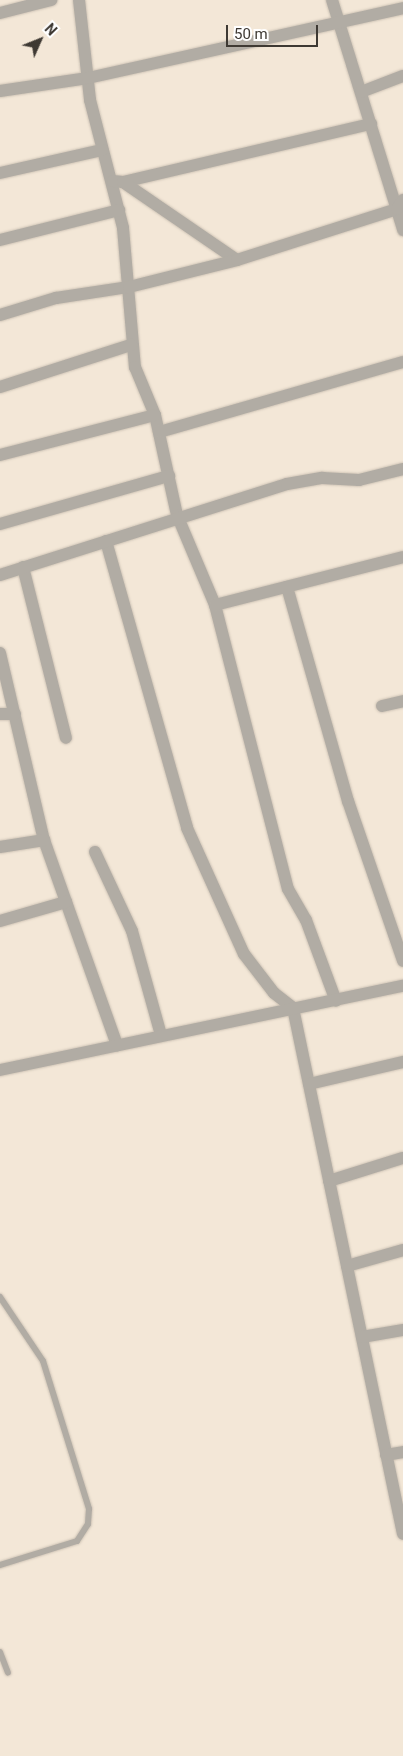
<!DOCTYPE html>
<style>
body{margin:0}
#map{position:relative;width:403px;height:1756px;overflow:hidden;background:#f3e7d7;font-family:Roboto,sans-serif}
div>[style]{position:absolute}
.roads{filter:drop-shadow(0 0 1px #cfc4b6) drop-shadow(0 0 1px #cfc4b6)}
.lane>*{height:6px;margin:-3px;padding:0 3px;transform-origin:3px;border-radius:3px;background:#b1aca4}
.street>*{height:12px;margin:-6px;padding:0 6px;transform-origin:6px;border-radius:6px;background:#b1aca4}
span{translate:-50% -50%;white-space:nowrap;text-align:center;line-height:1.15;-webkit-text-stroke:4px #fff;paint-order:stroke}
.north{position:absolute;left:15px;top:15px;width:50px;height:50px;-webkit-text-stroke:4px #fff;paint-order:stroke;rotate:46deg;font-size:14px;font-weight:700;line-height:20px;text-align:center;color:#3e3933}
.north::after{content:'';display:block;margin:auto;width:18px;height:22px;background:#3e3933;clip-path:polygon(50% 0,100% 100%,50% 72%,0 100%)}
.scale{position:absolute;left:226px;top:25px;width:92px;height:22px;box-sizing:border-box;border:2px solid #3e3933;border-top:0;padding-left:6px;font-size:15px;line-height:18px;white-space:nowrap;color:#3e3933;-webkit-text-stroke:4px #fff;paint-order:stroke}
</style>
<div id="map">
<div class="roads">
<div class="lane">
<i style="left:0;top:1297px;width:77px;rotate:56.1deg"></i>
<i style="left:43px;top:1361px;width:155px;rotate:72.7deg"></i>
<i style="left:89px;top:1509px;width:15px;rotate:94deg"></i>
<i style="left:88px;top:1524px;width:20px;rotate:123deg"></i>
<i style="left:77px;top:1541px;width:81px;rotate:162.7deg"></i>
<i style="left:0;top:1652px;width:22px;rotate:69deg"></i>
</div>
<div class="street">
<i style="left:79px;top:0;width:101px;rotate:83.7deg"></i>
<i style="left:90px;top:100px;width:132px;rotate:75.5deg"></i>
<i style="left:123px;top:228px;width:140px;rotate:85.1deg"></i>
<i style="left:135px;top:367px;width:52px;rotate:67.4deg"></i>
<i style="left:155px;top:415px;width:102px;rotate:77.6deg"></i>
<i style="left:177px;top:515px;width:98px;rotate:67.1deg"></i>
<i style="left:215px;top:605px;width:293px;rotate:75.6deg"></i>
<i style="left:288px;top:889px;width:36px;rotate:60deg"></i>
<i style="left:306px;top:920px;width:86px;rotate:69.7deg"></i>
<i style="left:332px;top:0;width:241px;rotate:72.8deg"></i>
<i style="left:0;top:13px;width:53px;rotate:-14.3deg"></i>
<i style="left:0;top:91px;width:89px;rotate:-8.4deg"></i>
<i style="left:88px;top:78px;width:323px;rotate:-12.5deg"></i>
<i style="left:361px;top:92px;width:45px;rotate:-20.9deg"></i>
<i style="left:0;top:173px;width:105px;rotate:-12.7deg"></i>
<i style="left:113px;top:181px;width:10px;rotate:6deg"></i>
<i style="left:123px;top:182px;width:255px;rotate:-13.2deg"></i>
<i style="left:123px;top:182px;width:138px;rotate:34.4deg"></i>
<i style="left:0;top:240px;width:123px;rotate:-14.1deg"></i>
<i style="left:0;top:315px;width:59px;rotate:-16.9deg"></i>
<i style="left:56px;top:298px;width:74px;rotate:-8.6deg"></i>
<i style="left:129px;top:287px;width:111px;rotate:-14deg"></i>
<i style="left:237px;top:260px;width:168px;rotate:-17.7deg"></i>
<i style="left:397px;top:209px;width:11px;rotate:-56deg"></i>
<i style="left:0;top:387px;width:138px;rotate:-17.8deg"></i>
<i style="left:159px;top:432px;width:254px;rotate:-16deg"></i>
<i style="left:0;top:455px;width:160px;rotate:-14.5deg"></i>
<i style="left:0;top:524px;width:176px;rotate:-15.9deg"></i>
<i style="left:106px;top:541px;width:298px;rotate:74.2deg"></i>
<i style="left:187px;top:828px;width:138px;rotate:65.7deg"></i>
<i style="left:244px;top:954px;width:49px;rotate:52.4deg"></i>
<i style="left:274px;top:993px;width:24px;rotate:38deg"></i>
<i style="left:293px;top:1008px;width:537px;rotate:78.19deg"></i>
<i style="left:23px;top:567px;width:176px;rotate:75.9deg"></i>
<i style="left:0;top:575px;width:301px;rotate:-17.6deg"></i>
<i style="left:287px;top:484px;width:36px;rotate:-10deg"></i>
<i style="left:322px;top:478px;width:37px;rotate:3deg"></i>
<i style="left:359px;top:480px;width:45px;rotate:-14deg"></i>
<i style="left:287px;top:587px;width:223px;rotate:74.1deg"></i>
<i style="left:348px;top:801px;width:169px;rotate:71deg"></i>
<i style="left:215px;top:605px;width:194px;rotate:-14.3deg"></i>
<i style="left:0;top:653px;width:192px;rotate:76.8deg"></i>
<i style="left:44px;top:840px;width:218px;rotate:70.4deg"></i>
<i style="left:382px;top:706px;width:22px;rotate:-13deg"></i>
<i style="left:0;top:714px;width:15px"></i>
<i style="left:0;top:847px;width:45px;rotate:-9deg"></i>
<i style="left:95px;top:852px;width:87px;rotate:64.9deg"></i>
<i style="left:132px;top:931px;width:108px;rotate:74.4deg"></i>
<i style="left:0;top:921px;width:69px;rotate:-16.1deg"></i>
<i style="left:0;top:1070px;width:412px;rotate:-11.8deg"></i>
<i style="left:309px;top:1084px;width:97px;rotate:-13.2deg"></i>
<i style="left:329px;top:1181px;width:77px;rotate:-17.3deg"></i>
<i style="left:347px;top:1266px;width:58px;rotate:-15.9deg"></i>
<i style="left:362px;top:1337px;width:42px;rotate:-9.7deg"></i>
<i style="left:386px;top:1455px;width:17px;rotate:-10deg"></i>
</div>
</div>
<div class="north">N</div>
<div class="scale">50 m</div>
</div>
